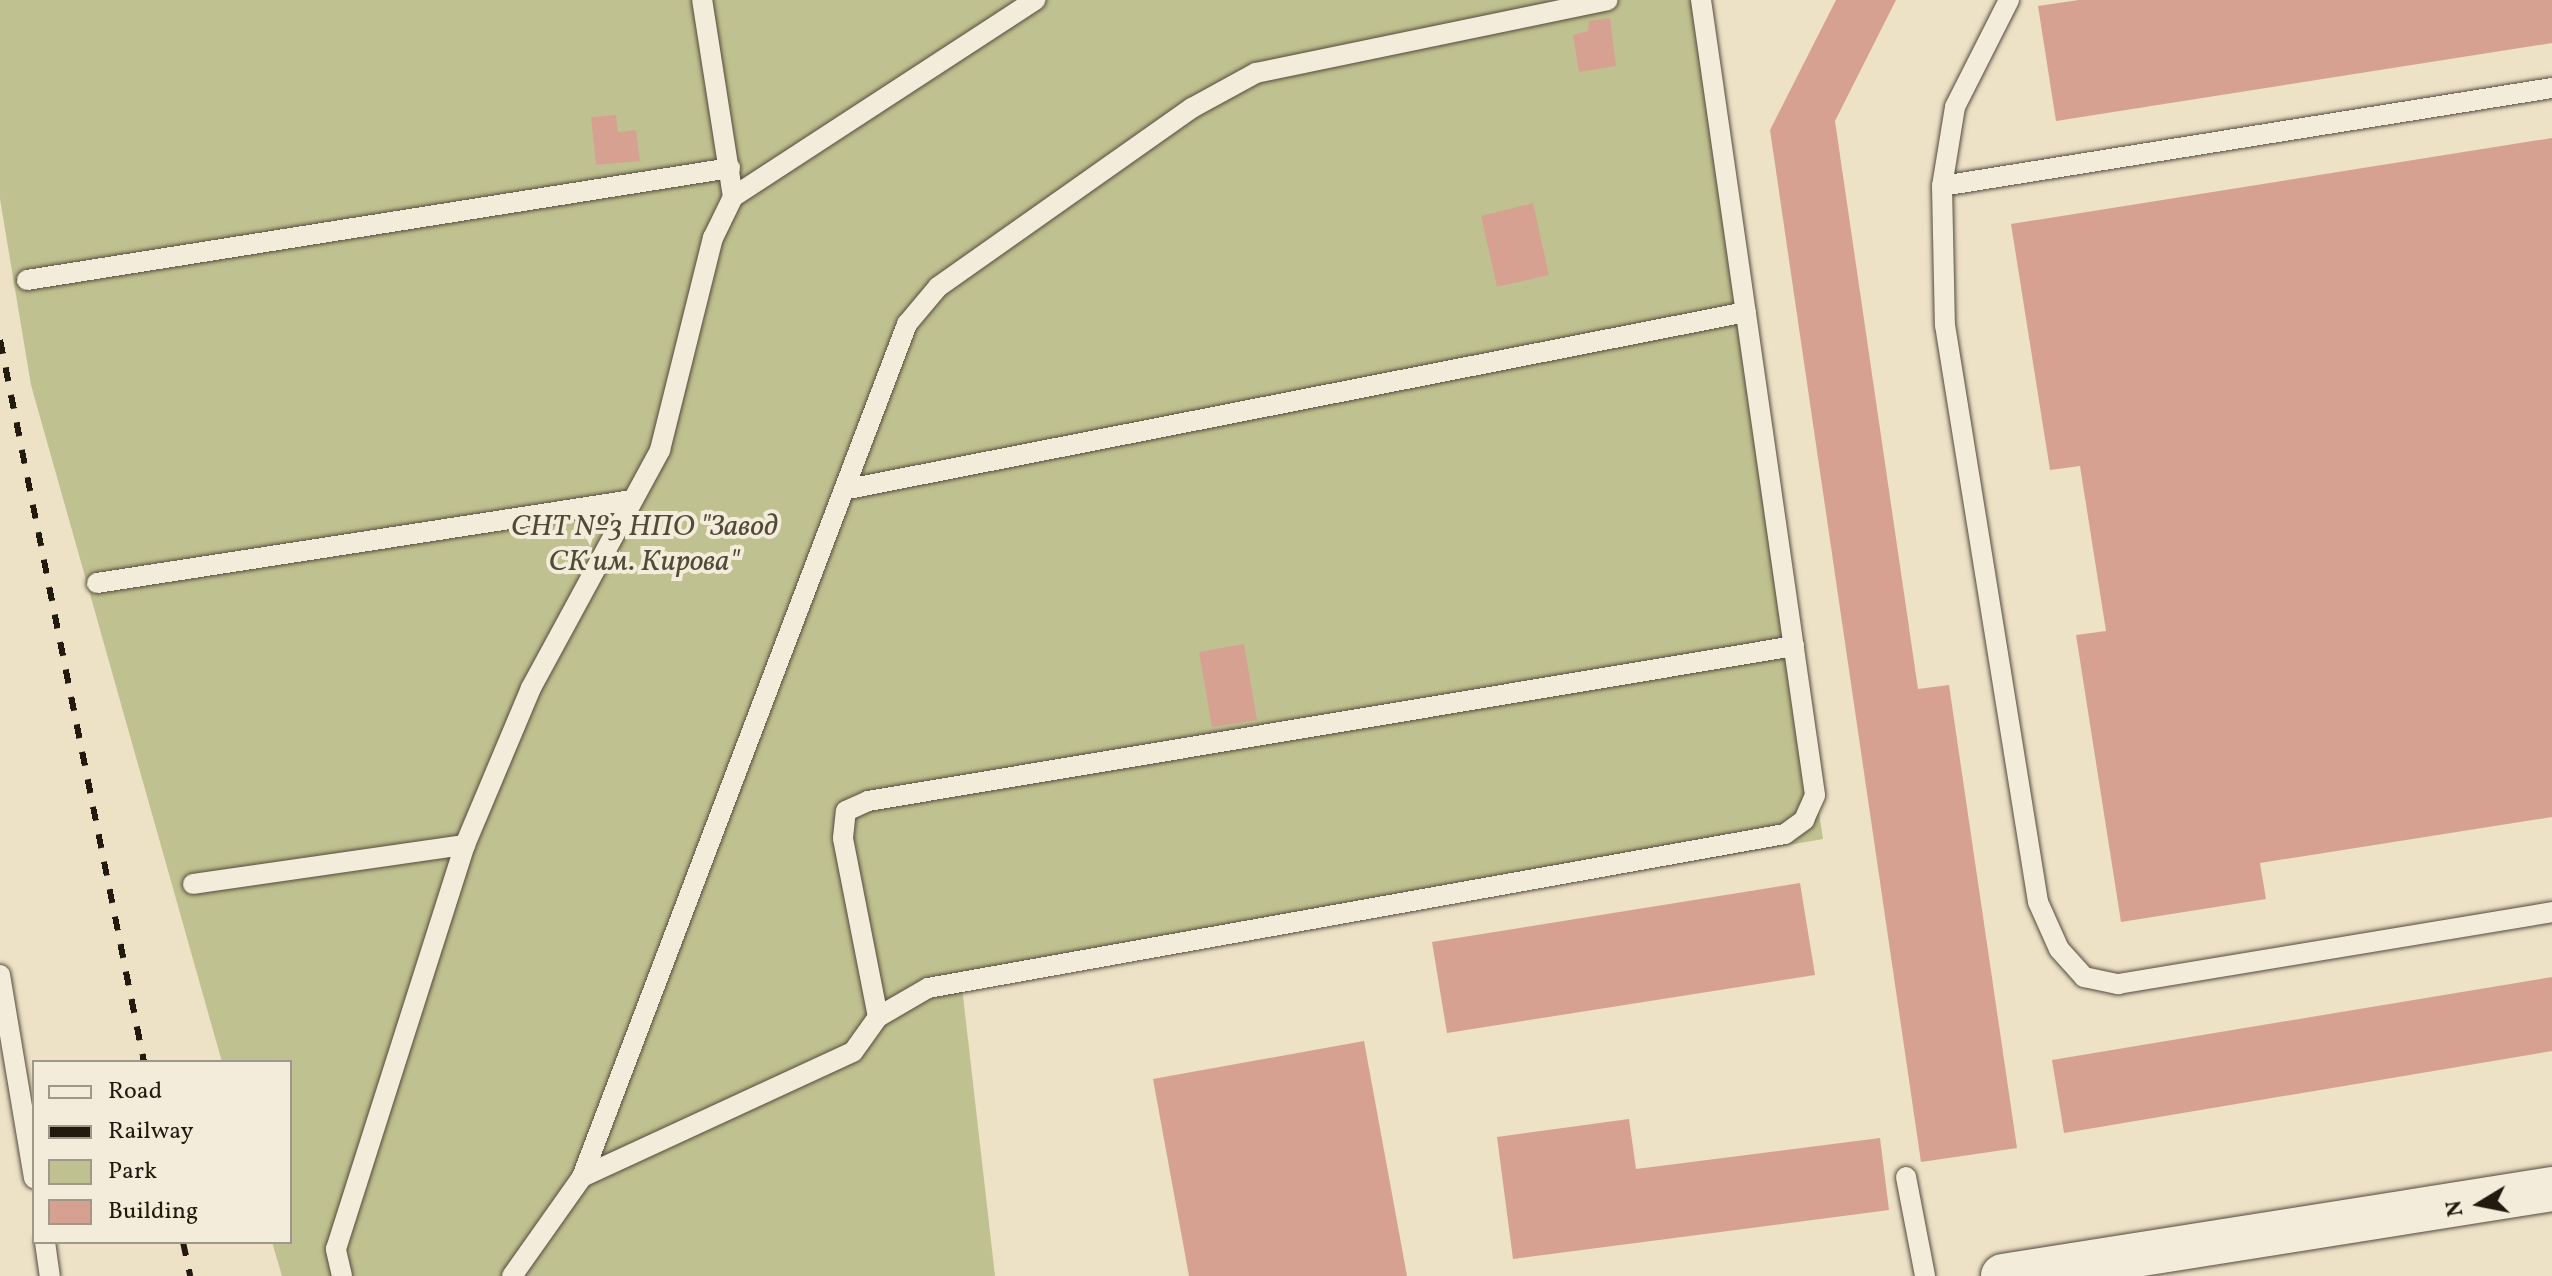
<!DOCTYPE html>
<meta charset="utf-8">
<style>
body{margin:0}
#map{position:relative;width:2552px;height:1276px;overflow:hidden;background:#ede1c6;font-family:Vollkorn,serif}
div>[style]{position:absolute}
.green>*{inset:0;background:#c0c190}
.building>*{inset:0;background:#d7a192}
.roads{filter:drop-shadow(0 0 2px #554b3d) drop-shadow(0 0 2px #554b3d)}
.lane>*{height:20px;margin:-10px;padding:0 10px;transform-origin:10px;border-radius:10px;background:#f3ecda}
.secondary>*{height:44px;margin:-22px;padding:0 22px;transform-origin:22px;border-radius:22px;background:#f3ecda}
.rail>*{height:6px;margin-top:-3px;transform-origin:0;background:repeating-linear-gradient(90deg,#22190f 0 14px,transparent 0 28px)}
span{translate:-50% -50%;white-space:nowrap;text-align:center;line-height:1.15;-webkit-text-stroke:8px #f3ecda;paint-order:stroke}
.park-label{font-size:30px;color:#514b36;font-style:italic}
.legend{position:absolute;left:32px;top:1060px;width:260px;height:184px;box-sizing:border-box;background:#f3ecda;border:2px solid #9f9889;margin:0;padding:10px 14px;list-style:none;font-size:24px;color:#22190f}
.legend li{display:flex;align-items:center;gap:16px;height:40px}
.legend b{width:40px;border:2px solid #9f9889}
.north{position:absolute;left:2440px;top:1164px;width:80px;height:80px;-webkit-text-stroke:6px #f3ecda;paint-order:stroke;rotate:260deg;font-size:22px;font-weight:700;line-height:32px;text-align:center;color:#22190f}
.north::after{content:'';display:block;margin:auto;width:28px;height:36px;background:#22190f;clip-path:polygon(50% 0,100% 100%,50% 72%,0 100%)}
</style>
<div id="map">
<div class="green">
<i style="clip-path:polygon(0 0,1694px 0,1823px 839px,962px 987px,995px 1276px,282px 1276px,272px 1242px,290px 1242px,290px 1062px,222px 1062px,31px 385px,0 199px)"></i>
</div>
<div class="building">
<i style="clip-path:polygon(1836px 0,1896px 0,1835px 121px,1918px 689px,1949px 685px,2017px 1148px,1921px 1162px,1770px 130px)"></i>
<i style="clip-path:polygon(2079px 0,2552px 0,2552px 43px,2056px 121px,2038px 6px)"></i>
<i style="clip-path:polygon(1610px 18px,1616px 66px,1579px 72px,1573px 35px,1588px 31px,1589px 21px)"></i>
<i style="clip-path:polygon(616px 115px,618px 132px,636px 130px,640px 161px,596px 165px,591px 117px)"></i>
<i style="clip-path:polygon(2552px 138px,2552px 817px,2260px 863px,2266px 899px,2121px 922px,2076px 635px,2106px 631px,2080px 466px,2050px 470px,2011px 224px)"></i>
<i style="clip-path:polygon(1533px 203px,1549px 275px,1497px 287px,1481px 216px)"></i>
<i style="clip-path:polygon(1244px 644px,1257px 720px,1212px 727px,1199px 652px)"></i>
<i style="clip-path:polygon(1800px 883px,1815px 975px,1447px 1033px,1432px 942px)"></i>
<i style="clip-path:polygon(2552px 977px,2552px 1051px,2064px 1133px,2052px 1060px)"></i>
<i style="clip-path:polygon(1364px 1041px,1407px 1276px,1189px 1276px,1153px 1079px)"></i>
<i style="clip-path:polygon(1629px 1119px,1636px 1169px,1880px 1138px,1889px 1210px,1513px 1259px,1497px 1137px)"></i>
</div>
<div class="roads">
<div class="lane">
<i style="left:2009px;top:0;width:120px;rotate:116.8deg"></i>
<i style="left:1955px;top:107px;width:80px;rotate:99.3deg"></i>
<i style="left:1942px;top:186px;width:139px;rotate:88.8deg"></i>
<i style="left:1945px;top:325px;width:584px;rotate:80.84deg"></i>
<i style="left:2038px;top:902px;width:51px;rotate:65.9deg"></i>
<i style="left:2059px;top:949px;width:38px;rotate:48deg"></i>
<i style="left:2084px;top:977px;width:35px;rotate:12deg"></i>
<i style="left:2118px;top:984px;width:440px;rotate:-9.4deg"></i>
<i style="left:1942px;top:186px;width:618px;rotate:-9.13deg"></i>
<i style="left:733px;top:197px;width:361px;rotate:-33.1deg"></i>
<i style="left:27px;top:280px;width:712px;rotate:-9.05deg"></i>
<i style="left:848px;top:489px;width:915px;rotate:-11.15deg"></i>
<i style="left:97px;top:583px;width:541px;rotate:-8.82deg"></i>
<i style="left:193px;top:884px;width:275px;rotate:-8.2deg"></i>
<i style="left:0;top:975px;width:206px;rotate:80.5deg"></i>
<i style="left:878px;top:1017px;width:182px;rotate:-101.1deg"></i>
<i style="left:843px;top:838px;width:27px;rotate:-84deg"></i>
<i style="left:846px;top:811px;width:24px;rotate:-24deg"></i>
<i style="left:868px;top:801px;width:939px;rotate:-9.5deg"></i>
<i style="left:582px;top:1177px;width:298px;rotate:-24.8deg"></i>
<i style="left:853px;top:1052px;width:43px;rotate:-54.5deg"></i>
<i style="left:878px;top:1017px;width:58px;rotate:-30.1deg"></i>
<i style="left:928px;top:988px;width:871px;rotate:-10.19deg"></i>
<i style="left:1785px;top:834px;width:24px;rotate:-36deg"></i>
<i style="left:1804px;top:820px;width:27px;rotate:-66deg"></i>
<i style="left:1815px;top:795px;width:803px;rotate:-98.16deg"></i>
<i style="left:1906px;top:1177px;width:101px;rotate:79.1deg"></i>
<i style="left:45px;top:1242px;width:34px;rotate:82deg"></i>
<i style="left:342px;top:1276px;width:28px;rotate:-103deg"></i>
<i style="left:336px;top:1249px;width:424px;rotate:-72.3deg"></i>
<i style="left:465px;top:845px;width:170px;rotate:-67.2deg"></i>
<i style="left:531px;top:688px;width:271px;rotate:-61.5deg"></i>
<i style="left:660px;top:450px;width:219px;rotate:-76deg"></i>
<i style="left:713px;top:238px;width:46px;rotate:-64deg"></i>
<i style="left:733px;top:197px;width:199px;rotate:-98.9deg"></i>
<i style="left:512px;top:1276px;width:121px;rotate:-54.7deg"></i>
<i style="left:582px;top:1177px;width:913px;rotate:-69.14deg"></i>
<i style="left:907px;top:324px;width:48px;rotate:-50deg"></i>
<i style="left:938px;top:287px;width:311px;rotate:-35.2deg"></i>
<i style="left:1192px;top:108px;width:73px;rotate:-28.7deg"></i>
<i style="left:1256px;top:73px;width:359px;rotate:-11.7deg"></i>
</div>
<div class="secondary">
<i style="left:2003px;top:1276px;width:556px;rotate:-9deg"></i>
</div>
</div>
<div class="rail">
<i style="left:0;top:340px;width:736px;rotate:78.72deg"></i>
<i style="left:183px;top:1242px;width:35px;rotate:78deg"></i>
</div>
<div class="park-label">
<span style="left:644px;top:544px">СНТ №3 НПО "Завод<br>СК им. Кирова"</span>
</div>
<ul class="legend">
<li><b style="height:10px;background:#f3ecda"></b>Road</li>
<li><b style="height:10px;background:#22190f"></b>Railway</li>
<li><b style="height:22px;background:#c0c190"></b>Park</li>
<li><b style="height:22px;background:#d7a192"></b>Building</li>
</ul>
<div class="north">N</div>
</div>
